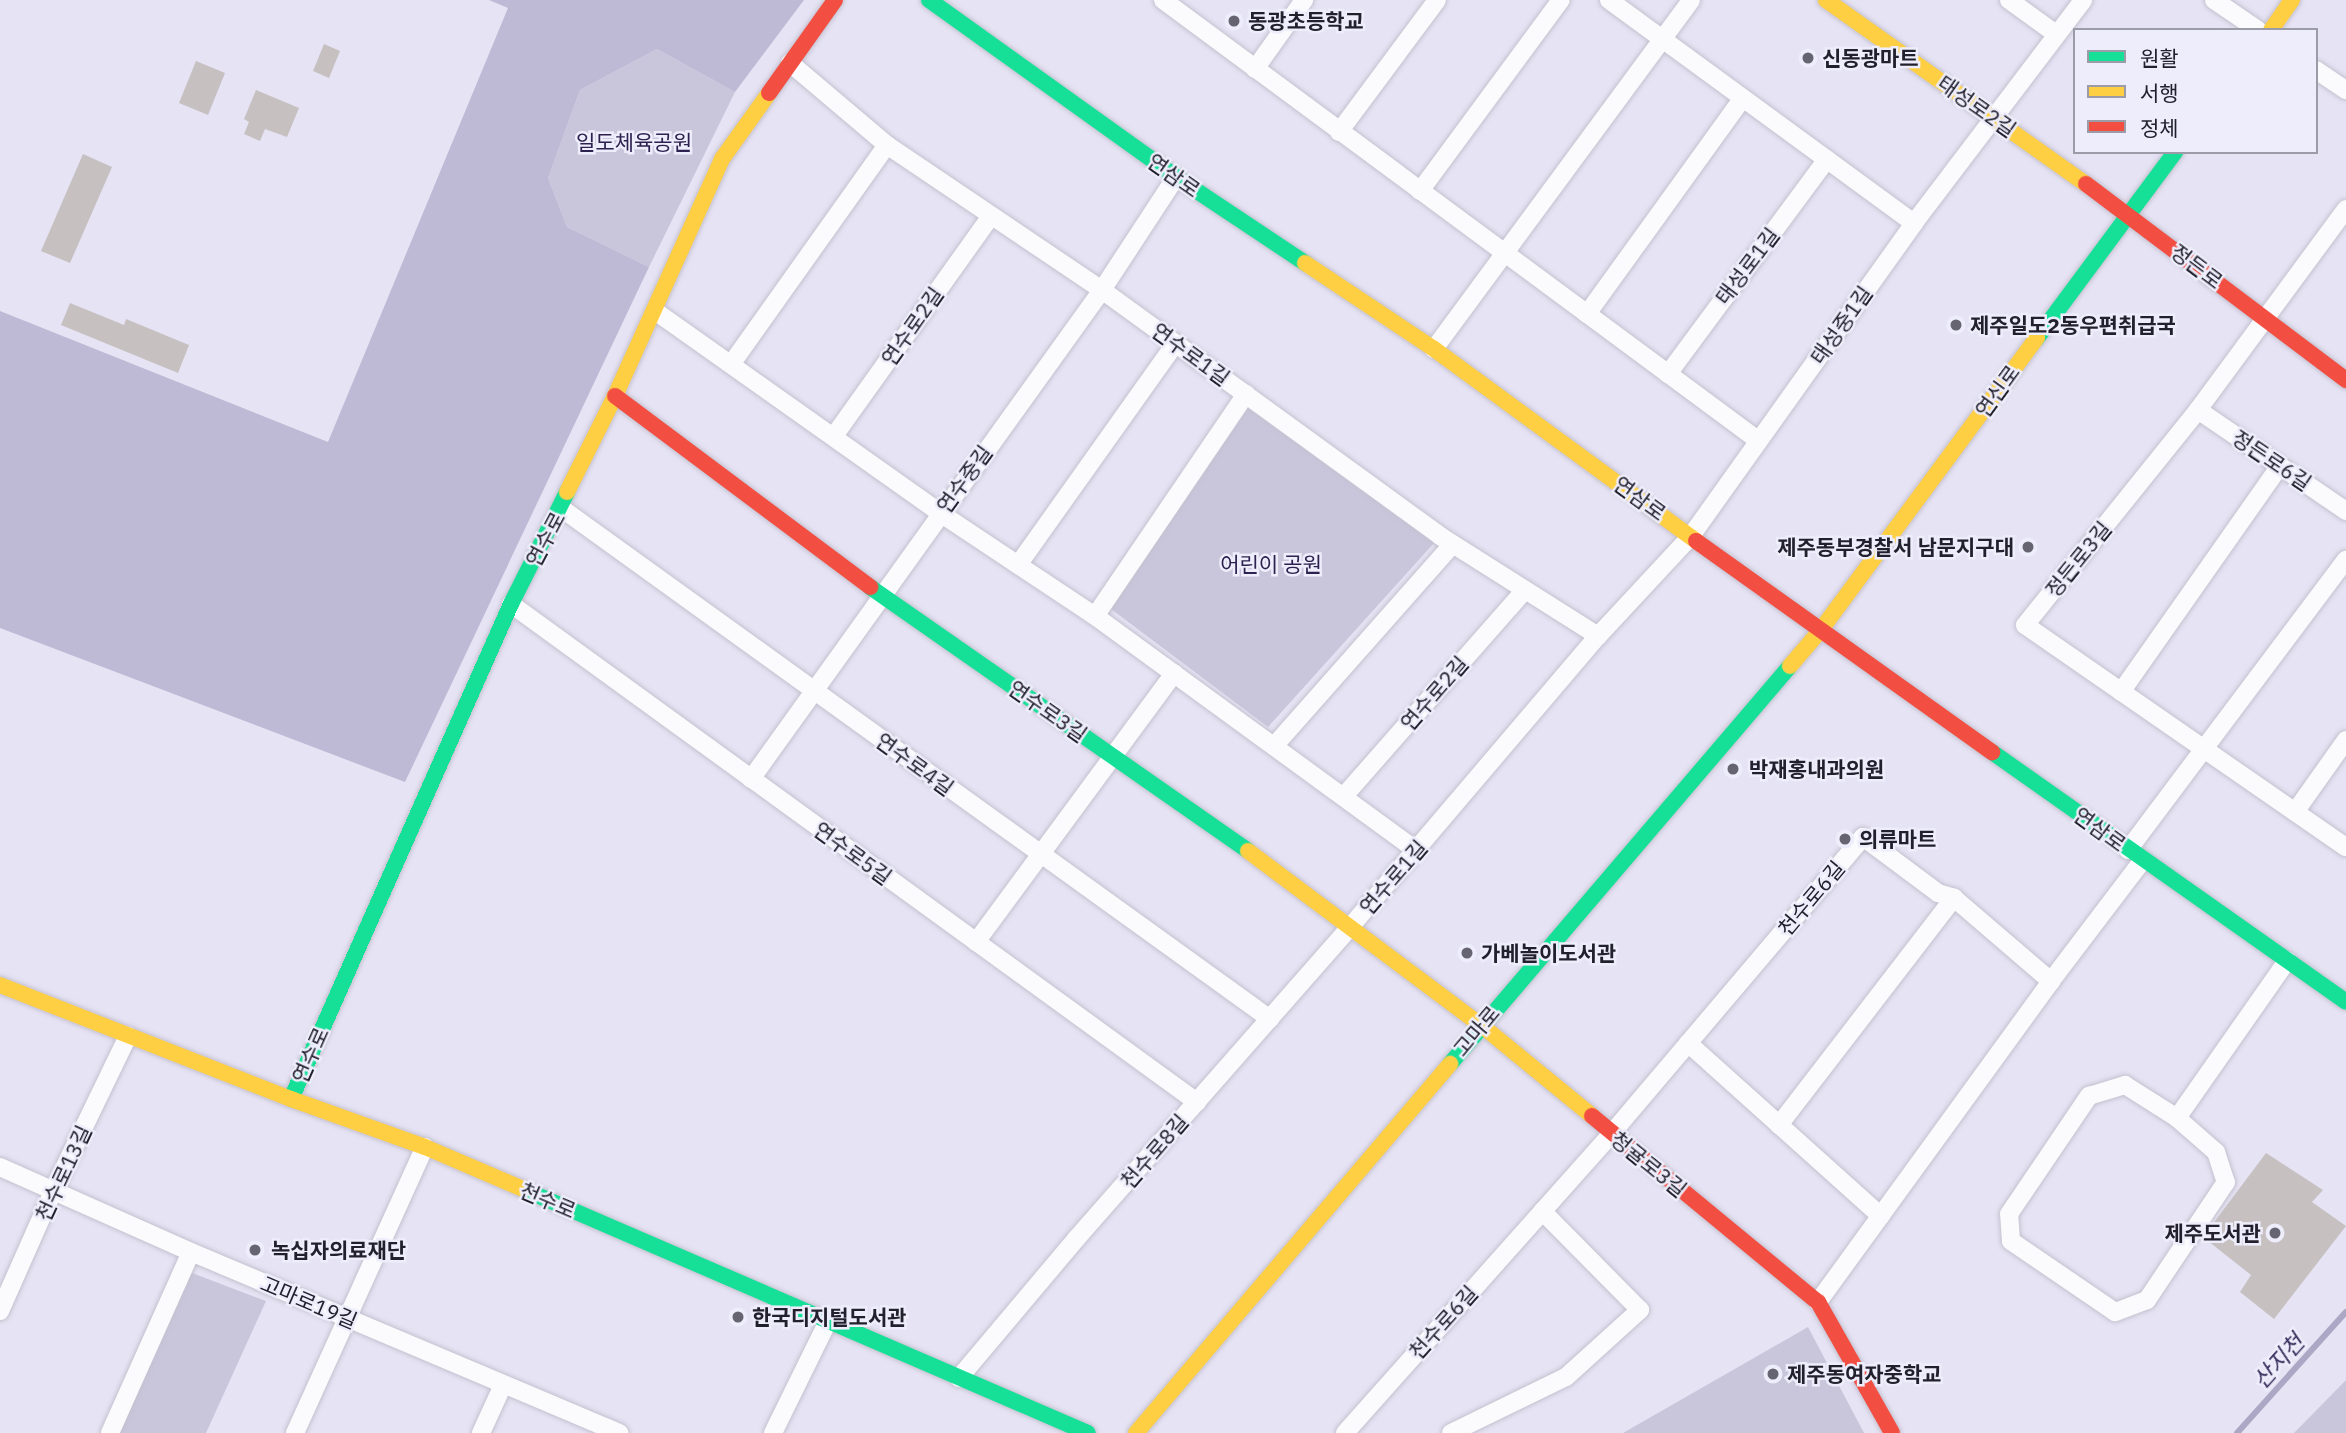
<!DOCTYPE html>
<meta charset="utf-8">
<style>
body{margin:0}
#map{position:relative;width:2346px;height:1433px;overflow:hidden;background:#e6e3f4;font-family:"IBM Plex Sans","Noto Sans KR",sans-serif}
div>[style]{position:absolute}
.green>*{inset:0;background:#c9c6dc}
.forest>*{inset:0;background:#bebad5}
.stream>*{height:6px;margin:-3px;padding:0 3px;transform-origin:3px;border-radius:3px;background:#aba7c4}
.building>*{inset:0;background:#c6c0c1}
.roads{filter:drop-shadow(0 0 2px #c4c1cf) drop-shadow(0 0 2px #c4c1cf)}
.street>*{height:18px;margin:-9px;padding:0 9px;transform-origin:9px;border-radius:9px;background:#fbfbfd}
.fast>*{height:16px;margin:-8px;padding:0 8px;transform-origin:8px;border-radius:8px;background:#16e098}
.slow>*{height:16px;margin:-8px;padding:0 8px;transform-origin:8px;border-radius:8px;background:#ffcf43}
.jam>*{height:16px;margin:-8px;padding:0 8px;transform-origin:8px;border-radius:8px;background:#f24e42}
.dots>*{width:19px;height:19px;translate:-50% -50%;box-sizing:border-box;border:4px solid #eeedfb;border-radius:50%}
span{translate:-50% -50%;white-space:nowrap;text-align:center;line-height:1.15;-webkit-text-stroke:5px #eeedfb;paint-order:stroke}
.poi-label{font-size:21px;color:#22202c;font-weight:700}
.left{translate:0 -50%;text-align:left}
.right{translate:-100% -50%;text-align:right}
.street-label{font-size:21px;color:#22202c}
.park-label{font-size:21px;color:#2d214f}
.water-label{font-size:23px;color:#382d5c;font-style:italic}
.legend{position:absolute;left:2073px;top:28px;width:245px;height:126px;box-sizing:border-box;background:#eeedfb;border:2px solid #9c9ba8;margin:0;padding:9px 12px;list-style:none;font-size:21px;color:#22202c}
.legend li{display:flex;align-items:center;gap:14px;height:35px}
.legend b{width:35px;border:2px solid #9c9ba8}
</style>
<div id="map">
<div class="green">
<i style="clip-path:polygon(657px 49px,735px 92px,649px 267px,567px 227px,548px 178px,580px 90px)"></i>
<i style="clip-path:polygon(1248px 408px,1434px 543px,1268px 727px,1111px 609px)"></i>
<i style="clip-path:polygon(192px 1273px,266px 1301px,206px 1433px,120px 1433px)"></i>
<i style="clip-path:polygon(1808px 1327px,1864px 1433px,1623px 1433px)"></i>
<i style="clip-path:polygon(2346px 1380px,2346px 1433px,2294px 1433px)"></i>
</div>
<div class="forest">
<i style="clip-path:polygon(489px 0,804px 0,735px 92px,657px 49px,580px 90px,548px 178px,567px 227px,649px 267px,405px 782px,0 628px,0 311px,328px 442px,508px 8px)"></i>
</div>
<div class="stream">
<i style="left:2237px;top:1433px;width:163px;rotate:-48deg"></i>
</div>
<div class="building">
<i style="clip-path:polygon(324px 44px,340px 51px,329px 78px,313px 71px)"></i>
<i style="clip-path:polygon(196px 61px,225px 73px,208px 115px,179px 103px)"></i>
<i style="clip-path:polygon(256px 90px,299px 108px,287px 137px,265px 129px,260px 141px,244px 134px,249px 122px,244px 119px)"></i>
<i style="clip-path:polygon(83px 154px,112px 167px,70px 263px,41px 251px)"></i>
<i style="clip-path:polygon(70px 303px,124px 325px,126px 319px,189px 345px,178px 373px,61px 325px)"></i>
<i style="clip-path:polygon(2266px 1153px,2323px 1190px,2312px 1202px,2346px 1226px,2274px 1319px,2240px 1292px,2251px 1275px,2203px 1237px)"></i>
</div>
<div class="roads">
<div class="street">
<i style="left:1163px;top:0;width:741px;rotate:36.5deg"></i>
<i style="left:1609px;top:0;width:378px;rotate:36.2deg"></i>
<i style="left:2009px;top:0;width:58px;rotate:35.9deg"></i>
<i style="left:2214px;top:0;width:53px;rotate:34.3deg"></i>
<i style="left:790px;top:63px;width:127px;rotate:40.2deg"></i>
<i style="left:887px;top:145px;width:259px;rotate:34deg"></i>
<i style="left:1102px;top:290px;width:418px;rotate:36deg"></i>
<i style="left:1440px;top:536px;width:187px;rotate:32.3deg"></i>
<i style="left:1255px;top:69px;width:85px;rotate:-54.6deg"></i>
<i style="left:2316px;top:70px;width:36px;rotate:34deg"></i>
<i style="left:1339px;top:132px;width:164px;rotate:-53.4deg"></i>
<i style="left:1420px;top:191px;width:237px;rotate:-53.6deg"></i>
<i style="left:2346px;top:209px;width:250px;rotate:126.4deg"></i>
<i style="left:2198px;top:410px;width:276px;rotate:128.8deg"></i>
<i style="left:2025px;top:625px;width:390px;rotate:34.7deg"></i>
<i style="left:655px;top:311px;width:349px;rotate:35.3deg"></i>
<i style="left:940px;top:513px;width:186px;rotate:33.6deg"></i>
<i style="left:1587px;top:314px;width:266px;rotate:-54.2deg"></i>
<i style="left:1434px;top:349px;width:433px;rotate:-53.6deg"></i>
<i style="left:732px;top:363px;width:267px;rotate:-54.6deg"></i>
<i style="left:1668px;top:374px;width:267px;rotate:-53.5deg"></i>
<i style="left:1246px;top:394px;width:268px;rotate:124.2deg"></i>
<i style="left:1095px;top:616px;width:397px;rotate:36.1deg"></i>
<i style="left:2198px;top:410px;width:179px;rotate:34.3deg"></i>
<i style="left:834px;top:436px;width:270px;rotate:-54.5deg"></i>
<i style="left:561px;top:508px;width:874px;rotate:35.78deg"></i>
<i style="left:1018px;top:565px;width:272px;rotate:-54.6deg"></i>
<i style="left:511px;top:604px;width:848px;rotate:35.98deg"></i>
<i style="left:2121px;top:692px;width:276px;rotate:-54.9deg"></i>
<i style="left:1275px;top:745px;width:268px;rotate:-48.5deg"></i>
<i style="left:751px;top:779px;width:602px;rotate:-54.33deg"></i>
<i style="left:1102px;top:290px;width:135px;rotate:-56.8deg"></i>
<i style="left:1344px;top:796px;width:274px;rotate:-48.7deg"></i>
<i style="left:2295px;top:812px;width:88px;rotate:-54.7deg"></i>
<i style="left:2128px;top:850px;width:363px;rotate:-53.1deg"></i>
<i style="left:976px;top:942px;width:334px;rotate:-53.6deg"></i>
<i style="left:1688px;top:1043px;width:259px;rotate:41.9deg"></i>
<i style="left:2177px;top:1118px;width:52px;rotate:41.1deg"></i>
<i style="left:2216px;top:1152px;width:32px;rotate:72deg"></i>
<i style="left:2226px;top:1182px;width:142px;rotate:123.8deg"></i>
<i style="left:2147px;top:1300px;width:34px;rotate:159deg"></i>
<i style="left:2115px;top:1312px;width:126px;rotate:-145.7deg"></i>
<i style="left:2011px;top:1241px;width:27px;rotate:-94deg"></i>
<i style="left:2009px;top:1214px;width:143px;rotate:-55.9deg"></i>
<i style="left:2089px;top:1096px;width:38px;rotate:-17deg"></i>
<i style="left:2125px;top:1085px;width:62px;rotate:32.4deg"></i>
<i style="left:2177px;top:1118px;width:192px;rotate:-55deg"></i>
<i style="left:1779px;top:1125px;width:287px;rotate:-52.4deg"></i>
<i style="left:0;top:1167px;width:209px;rotate:24deg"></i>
<i style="left:191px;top:1252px;width:465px;rotate:22.9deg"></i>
<i style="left:1818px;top:1302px;width:397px;rotate:-54deg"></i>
<i style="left:2051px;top:981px;width:152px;rotate:-52.8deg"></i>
<i style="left:0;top:1311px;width:133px;rotate:-66.1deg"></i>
<i style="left:54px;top:1189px;width:170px;rotate:-64.2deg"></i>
<i style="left:959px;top:1378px;width:182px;rotate:-49.9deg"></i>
<i style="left:1076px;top:1239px;width:417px;rotate:-48.7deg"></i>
<i style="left:1351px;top:926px;width:381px;rotate:-49.6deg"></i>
<i style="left:1598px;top:636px;width:137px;rotate:-47.1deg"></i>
<i style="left:1691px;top:536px;width:384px;rotate:-54.5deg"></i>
<i style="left:1914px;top:223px;width:280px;rotate:-52.8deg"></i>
<i style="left:110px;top:1433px;width:198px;rotate:-65.9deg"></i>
<i style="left:295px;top:1433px;width:314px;rotate:-65.6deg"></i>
<i style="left:481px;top:1433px;width:53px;rotate:-65.4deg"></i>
<i style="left:773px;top:1433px;width:125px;rotate:-63.8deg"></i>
<i style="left:1345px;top:1433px;width:402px;rotate:-48.3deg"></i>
<i style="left:1612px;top:1133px;width:388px;rotate:-49.7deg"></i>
<i style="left:1863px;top:837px;width:94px;rotate:36.7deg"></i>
<i style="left:1938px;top:893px;width:17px;rotate:17deg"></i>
<i style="left:1954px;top:898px;width:128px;rotate:40.6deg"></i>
<i style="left:1451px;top:1433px;width:128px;rotate:-26deg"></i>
<i style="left:1566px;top:1377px;width:100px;rotate:-42.2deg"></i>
<i style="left:1640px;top:1310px;width:139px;rotate:-134.7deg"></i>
</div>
<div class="fast">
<i style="left:929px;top:0;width:304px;rotate:35.6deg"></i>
<i style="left:1176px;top:177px;width:155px;rotate:33.7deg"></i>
<i style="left:2037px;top:338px;width:232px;rotate:-53.4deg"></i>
<i style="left:870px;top:587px;width:461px;rotate:34.9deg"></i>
<i style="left:1992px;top:752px;width:433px;rotate:35.2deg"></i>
<i style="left:1450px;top:1064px;width:523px;rotate:-49.49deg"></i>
<i style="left:291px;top:1099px;width:542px;rotate:-66.04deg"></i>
<i style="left:511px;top:604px;width:125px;rotate:-63.4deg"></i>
<i style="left:523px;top:1189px;width:615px;rotate:23.36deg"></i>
</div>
<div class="slow">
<i style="left:1826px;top:0;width:319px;rotate:35.3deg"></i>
<i style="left:2271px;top:30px;width:37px;rotate:-55deg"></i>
<i style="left:1305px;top:263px;width:155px;rotate:33.7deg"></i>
<i style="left:1434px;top:349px;width:325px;rotate:36.2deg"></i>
<i style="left:567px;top:492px;width:107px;rotate:-63.4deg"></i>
<i style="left:615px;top:396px;width:260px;rotate:-65.7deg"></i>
<i style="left:722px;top:159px;width:81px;rotate:-54.5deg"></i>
<i style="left:1790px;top:666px;width:46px;rotate:-49.4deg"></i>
<i style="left:1820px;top:631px;width:365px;rotate:-53.5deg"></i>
<i style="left:1248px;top:851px;width:291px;rotate:36.8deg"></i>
<i style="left:1481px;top:1025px;width:144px;rotate:39.3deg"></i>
<i style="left:0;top:985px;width:313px;rotate:21.4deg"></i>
<i style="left:291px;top:1099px;width:142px;rotate:19.7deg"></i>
<i style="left:425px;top:1147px;width:107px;rotate:23.2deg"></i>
<i style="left:1136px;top:1433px;width:485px;rotate:-49.6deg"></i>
</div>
<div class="jam">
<i style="left:769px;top:93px;width:114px;rotate:-54.6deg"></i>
<i style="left:2086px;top:184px;width:326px;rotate:37deg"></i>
<i style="left:615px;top:396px;width:319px;rotate:36.8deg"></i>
<i style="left:1696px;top:541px;width:364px;rotate:35.5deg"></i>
<i style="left:1592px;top:1116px;width:293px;rotate:39.5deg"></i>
<i style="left:1818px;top:1302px;width:150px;rotate:60.5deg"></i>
</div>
</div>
<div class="dots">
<i style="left:1234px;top:21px;background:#676472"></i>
<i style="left:1808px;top:58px;background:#676472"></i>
<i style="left:1956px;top:325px;background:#676472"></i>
<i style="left:2028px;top:547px;background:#676472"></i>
<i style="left:1733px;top:769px;background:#676472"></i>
<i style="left:1845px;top:839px;background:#676472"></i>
<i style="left:1467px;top:953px;background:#676472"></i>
<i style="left:2275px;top:1233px;background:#676472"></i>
<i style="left:255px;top:1250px;background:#676472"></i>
<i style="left:738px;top:1317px;background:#676472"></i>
<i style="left:1773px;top:1374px;background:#676472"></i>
</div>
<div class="poi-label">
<span class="left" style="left:1248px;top:21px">동광초등학교</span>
<span class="left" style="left:1822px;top:58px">신동광마트</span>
<span class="left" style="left:1970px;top:325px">제주일도2동우편취급국</span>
<span class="right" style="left:2014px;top:547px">제주동부경찰서 남문지구대</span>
<span class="left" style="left:1749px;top:769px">박재홍내과의원</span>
<span class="left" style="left:1859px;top:839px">의류마트</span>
<span class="left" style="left:1481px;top:953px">가베놀이도서관</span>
<span class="right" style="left:2261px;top:1233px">제주도서관</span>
<span class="left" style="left:271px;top:1250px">녹십자의료재단</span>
<span class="left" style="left:752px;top:1317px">한국디지털도서관</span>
<span class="left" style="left:1787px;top:1374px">제주동여자중학교</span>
</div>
<div class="street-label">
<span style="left:1977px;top:106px;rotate:35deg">태성로2길</span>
<span style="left:1174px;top:175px;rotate:35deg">연삼로</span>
<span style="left:1747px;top:266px;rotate:-53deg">태성로1길</span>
<span style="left:2197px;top:266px;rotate:37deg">정든로</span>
<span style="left:1841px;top:325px;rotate:-55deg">태성중1길</span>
<span style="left:912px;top:326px;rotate:-55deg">연수로2길</span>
<span style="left:1191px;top:354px;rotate:36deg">연수로1길</span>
<span style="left:1997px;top:391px;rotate:-54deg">연신로</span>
<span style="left:2272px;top:460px;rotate:34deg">정든로6길</span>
<span style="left:964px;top:479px;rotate:-54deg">연수중길</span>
<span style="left:1640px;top:498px;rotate:36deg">연삼로</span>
<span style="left:545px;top:539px;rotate:-62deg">연수로</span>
<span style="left:2078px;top:559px;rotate:-51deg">정든로3길</span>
<span style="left:1434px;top:693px;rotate:-49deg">연수로2길</span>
<span style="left:1048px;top:711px;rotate:35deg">연수로3길</span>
<span style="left:915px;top:764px;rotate:36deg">연수로4길</span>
<span style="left:2100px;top:829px;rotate:36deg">연삼로</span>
<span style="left:853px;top:853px;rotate:36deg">연수로5길</span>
<span style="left:1393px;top:877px;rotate:-49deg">연수로1길</span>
<span style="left:1811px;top:898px;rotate:-50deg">천수로6길</span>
<span style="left:1476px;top:1031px;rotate:-50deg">고마로</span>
<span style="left:310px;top:1055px;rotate:-66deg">연수로</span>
<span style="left:1154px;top:1151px;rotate:-49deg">천수로8길</span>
<span style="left:1649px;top:1164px;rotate:39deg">청귤로3길</span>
<span style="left:63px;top:1173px;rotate:-65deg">천수로13길</span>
<span style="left:548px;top:1200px;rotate:23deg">천수로</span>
<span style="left:309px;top:1302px;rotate:23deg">고마로19길</span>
<span style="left:1443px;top:1322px;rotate:-48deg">천수로6길</span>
</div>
<div class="park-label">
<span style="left:634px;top:142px">일도체육공원</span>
<span style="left:1271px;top:564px">어린이 공원</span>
</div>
<div class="water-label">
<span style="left:2278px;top:1361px;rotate:-48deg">산지천</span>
</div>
<ul class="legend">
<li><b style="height:9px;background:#16e098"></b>원활</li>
<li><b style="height:9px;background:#ffcf43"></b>서행</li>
<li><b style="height:9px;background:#f24e42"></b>정체</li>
</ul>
</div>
